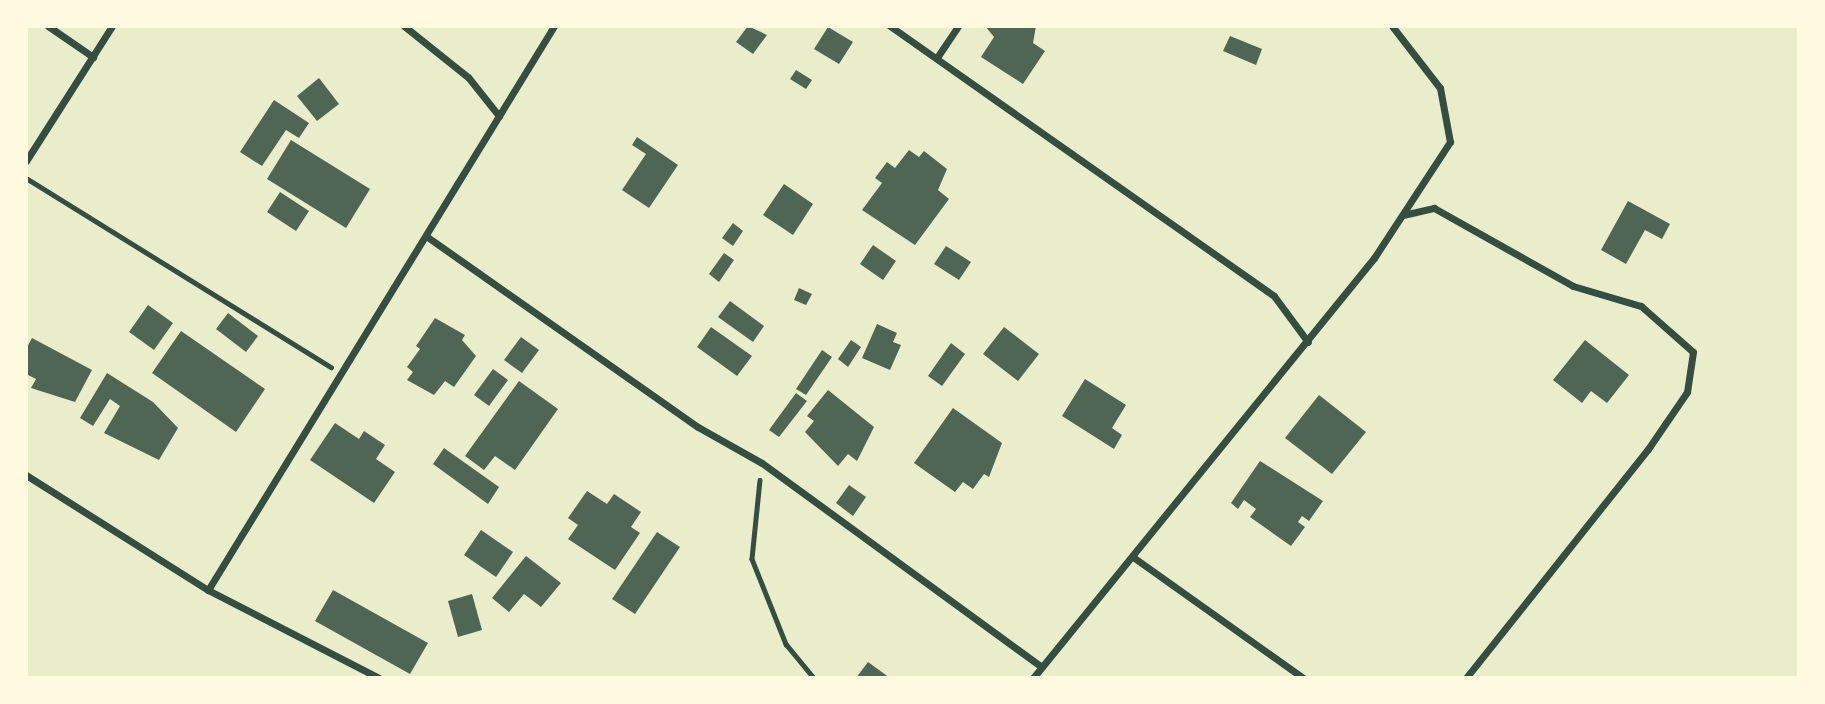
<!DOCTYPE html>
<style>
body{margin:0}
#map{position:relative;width:1825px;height:704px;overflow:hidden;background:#e9edc9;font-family:"DejaVu Sans",sans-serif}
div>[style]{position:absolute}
.building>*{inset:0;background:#4f6655}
.path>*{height:4.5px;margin:-2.25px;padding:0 2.25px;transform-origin:2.25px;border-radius:2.25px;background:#344e41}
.minor>*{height:7px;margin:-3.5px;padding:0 3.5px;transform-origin:3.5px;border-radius:3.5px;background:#344e41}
span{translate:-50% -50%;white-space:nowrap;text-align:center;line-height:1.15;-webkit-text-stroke:5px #fefae0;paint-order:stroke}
.frame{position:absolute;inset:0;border:28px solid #fefae0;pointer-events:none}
</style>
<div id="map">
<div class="building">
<i style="clip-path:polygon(748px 26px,767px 35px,753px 54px,736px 42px)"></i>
<i style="clip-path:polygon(985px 26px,1036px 26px,1033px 43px,1045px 51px,1023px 84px,981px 57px,994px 37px)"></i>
<i style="clip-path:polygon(828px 27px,853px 42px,839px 64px,814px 49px)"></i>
<i style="clip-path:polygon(1230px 36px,1262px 49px,1256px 65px,1223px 51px)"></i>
<i style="clip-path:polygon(796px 70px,812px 80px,806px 89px,790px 79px)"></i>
<i style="clip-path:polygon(319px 78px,339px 104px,317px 121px,297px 96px)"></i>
<i style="clip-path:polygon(274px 100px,309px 123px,299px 138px,286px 130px,262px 166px,240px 152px)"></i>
<i style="clip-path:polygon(637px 137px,678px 165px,649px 208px,622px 190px,646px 154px,632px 145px)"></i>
<i style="clip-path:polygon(291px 140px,370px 189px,346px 228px,267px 179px)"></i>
<i style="clip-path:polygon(909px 150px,919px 157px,924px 151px,947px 169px,938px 190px,949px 199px,915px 245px,862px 210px,882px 183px,875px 178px,887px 162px,895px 168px)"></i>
<i style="clip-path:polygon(784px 184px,813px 204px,793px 235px,763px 215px)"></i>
<i style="clip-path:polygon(280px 192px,309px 211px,296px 231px,267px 212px)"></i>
<i style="clip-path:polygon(1628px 201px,1670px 224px,1662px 239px,1645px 230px,1626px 264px,1601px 250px)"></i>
<i style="clip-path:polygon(733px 223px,743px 231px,733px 246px,722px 238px)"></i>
<i style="clip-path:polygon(873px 245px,896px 261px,883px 280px,860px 264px)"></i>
<i style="clip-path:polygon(946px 246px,971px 262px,959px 280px,934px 264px)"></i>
<i style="clip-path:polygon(724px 253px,734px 260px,719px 282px,709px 274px)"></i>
<i style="clip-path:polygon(799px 288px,812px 294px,806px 305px,794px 300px)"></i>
<i style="clip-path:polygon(730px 301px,764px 326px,753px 342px,718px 317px)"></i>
<i style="clip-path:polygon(148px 305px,173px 323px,154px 350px,129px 332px)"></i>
<i style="clip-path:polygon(228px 313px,258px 336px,246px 352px,216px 329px)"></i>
<i style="clip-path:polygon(435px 318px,465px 335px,462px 340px,476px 356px,454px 387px,445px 381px,434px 395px,407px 380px,413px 372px,407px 367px,420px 349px,416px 346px)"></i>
<i style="clip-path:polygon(877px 324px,897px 333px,893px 342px,901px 345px,890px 370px,862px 358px)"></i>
<i style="clip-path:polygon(711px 327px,752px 356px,737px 376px,697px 347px)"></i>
<i style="clip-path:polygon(1004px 327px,1039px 354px,1018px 381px,983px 354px)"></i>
<i style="clip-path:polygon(181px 331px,265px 389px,236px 432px,152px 373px)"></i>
<i style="clip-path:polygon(521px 337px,539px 350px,522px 373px,504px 360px)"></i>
<i style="clip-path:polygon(32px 338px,92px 370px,75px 402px,31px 388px,36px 379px,26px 374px,26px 349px)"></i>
<i style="clip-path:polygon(851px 340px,861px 347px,848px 367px,838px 359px)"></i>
<i style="clip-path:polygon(1585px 340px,1629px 375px,1607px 403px,1591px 391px,1582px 403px,1553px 380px)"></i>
<i style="clip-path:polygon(951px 343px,965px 354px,942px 386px,928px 376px)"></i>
<i style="clip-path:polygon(822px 350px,832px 357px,806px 395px,796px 389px)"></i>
<i style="clip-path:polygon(493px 369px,508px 380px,489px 406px,474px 395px)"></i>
<i style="clip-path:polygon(107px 373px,153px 402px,178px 428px,159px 460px,104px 433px,120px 406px,110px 399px,93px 426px,80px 418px)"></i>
<i style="clip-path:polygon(1085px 379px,1126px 405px,1112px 428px,1122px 435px,1114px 449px,1062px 416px)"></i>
<i style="clip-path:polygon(519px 381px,558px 409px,515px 470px,495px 456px,484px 470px,465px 456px)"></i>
<i style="clip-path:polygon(828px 390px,874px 427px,857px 461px,848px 454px,838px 466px,805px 432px,814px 421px,807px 416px)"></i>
<i style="clip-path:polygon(796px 393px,807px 401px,779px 437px,769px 430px)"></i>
<i style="clip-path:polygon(1319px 395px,1366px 432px,1332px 474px,1285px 438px)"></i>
<i style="clip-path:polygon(953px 408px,1002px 443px,989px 477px,984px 474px,973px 489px,963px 482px,955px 492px,914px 463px)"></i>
<i style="clip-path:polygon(335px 423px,359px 439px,364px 431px,385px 445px,376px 459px,395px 472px,374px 503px,310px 460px)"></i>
<i style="clip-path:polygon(444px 448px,499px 487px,488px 504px,433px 464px)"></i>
<i style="clip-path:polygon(1260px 461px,1323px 501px,1309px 521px,1302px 516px,1298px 522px,1305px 527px,1291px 546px,1250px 517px,1256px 509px,1244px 500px,1238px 509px,1231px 503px)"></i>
<i style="clip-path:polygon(849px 485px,866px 497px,853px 516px,836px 503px)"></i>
<i style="clip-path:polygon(587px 491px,607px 504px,614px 494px,641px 512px,631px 527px,640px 533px,615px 570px,568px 539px,578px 525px,568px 518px)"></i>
<i style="clip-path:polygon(481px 530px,513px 552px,496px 577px,464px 555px)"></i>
<i style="clip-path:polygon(657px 532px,680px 547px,635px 614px,612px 599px)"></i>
<i style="clip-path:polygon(526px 556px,561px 583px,541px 607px,524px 594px,509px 612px,492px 598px)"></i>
<i style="clip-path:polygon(333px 590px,428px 643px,410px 674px,315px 621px)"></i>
<i style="clip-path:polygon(472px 594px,482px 630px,458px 637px,448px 601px)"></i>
<i style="clip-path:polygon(868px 662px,890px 678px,856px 678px)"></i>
</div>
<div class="path">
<i style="left:26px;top:178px;width:359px;rotate:31.8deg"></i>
<i style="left:760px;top:480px;width:79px;rotate:95.8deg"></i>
<i style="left:752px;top:559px;width:92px;rotate:68.2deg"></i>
<i style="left:786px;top:644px;width:44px;rotate:50.5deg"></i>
</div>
<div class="minor">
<i style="left:48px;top:26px;width:55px;rotate:34.6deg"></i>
<i style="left:404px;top:26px;width:82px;rotate:38.6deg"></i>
<i style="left:468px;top:77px;width:50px;rotate:51.5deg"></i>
<i style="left:890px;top:26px;width:469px;rotate:35.1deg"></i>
<i style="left:1274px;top:296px;width:57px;rotate:53.5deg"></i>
<i style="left:938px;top:56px;width:36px;rotate:-56deg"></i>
<i style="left:26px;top:161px;width:160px;rotate:-57.5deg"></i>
<i style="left:1403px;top:215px;width:32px;rotate:-13deg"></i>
<i style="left:1434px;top:208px;width:159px;rotate:29.3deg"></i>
<i style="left:1573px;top:286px;width:71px;rotate:16.4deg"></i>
<i style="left:1641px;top:306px;width:69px;rotate:41.5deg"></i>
<i style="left:1693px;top:352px;width:40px;rotate:98.5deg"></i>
<i style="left:1687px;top:392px;width:69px;rotate:124.4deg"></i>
<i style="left:1648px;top:449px;width:293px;rotate:128.5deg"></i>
<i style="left:426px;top:236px;width:332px;rotate:35.1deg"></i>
<i style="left:698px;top:427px;width:73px;rotate:29.4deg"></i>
<i style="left:762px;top:463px;width:346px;rotate:36.1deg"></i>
<i style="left:26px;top:475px;width:215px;rotate:32.3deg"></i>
<i style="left:208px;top:590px;width:192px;rotate:27.2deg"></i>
<i style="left:1133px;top:557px;width:209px;rotate:35.4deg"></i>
<i style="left:208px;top:590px;width:662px;rotate:-58.47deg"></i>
<i style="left:1033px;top:678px;width:541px;rotate:-50.93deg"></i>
<i style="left:1374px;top:258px;width:139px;rotate:-56.8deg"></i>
<i style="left:1450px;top:142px;width:55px;rotate:-100.5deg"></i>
<i style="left:1440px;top:88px;width:78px;rotate:-127.7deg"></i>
</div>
<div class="frame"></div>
</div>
